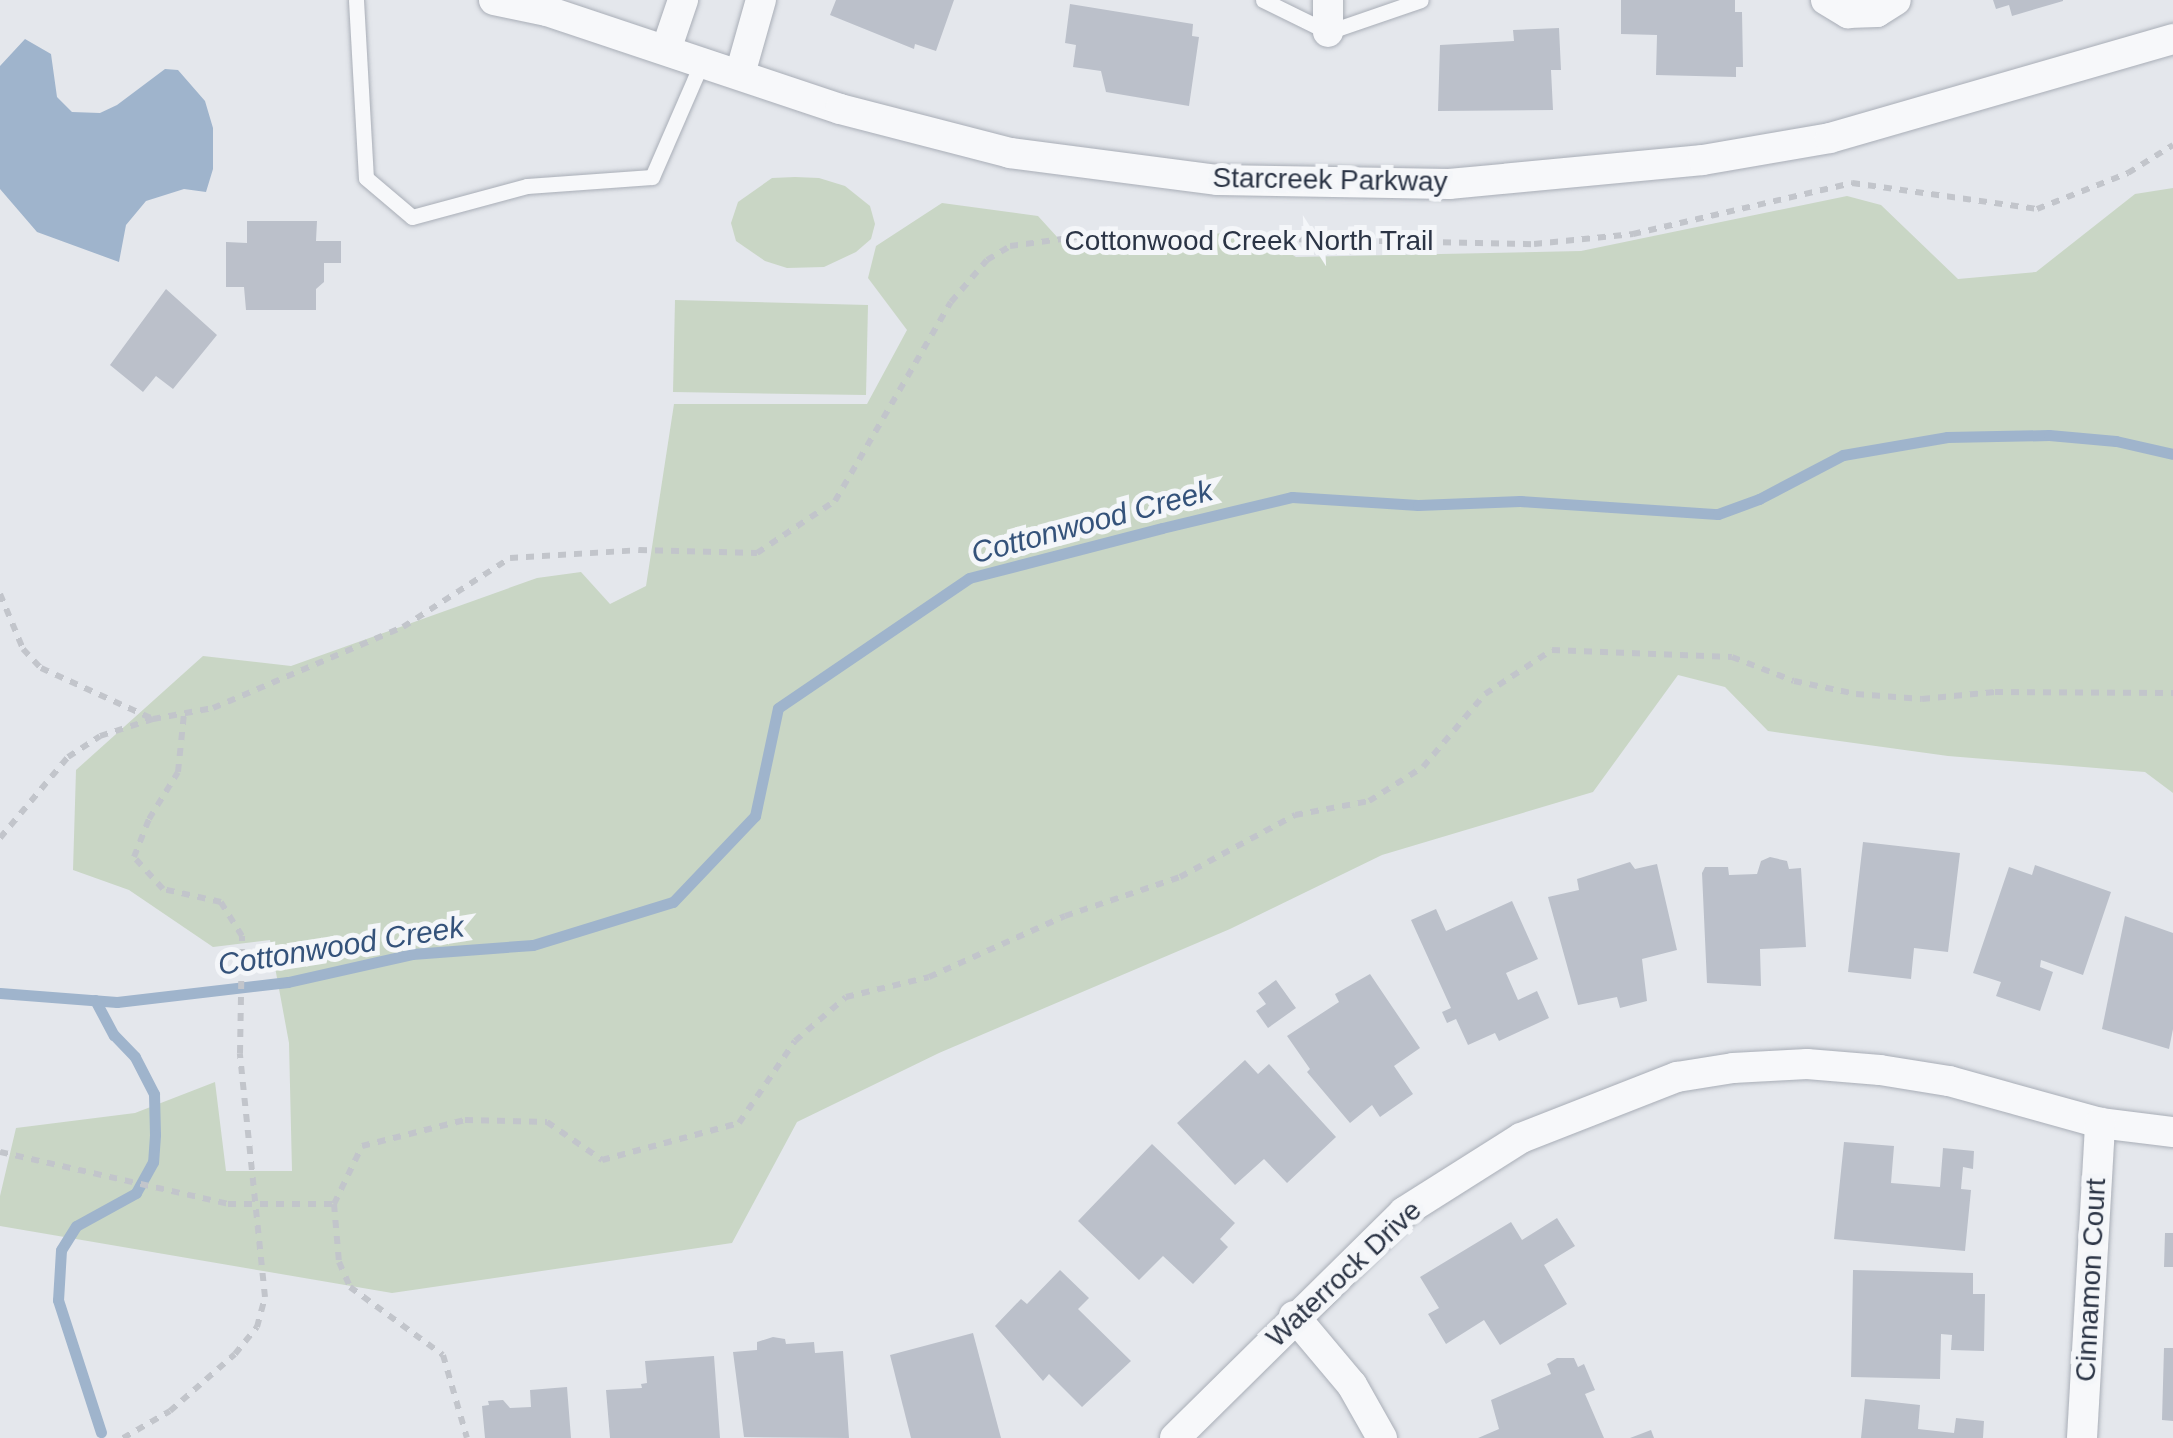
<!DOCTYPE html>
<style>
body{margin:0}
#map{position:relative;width:2173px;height:1438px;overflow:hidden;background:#e4e7ec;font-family:Helvetica,sans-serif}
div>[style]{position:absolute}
.green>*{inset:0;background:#c9d6c5}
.water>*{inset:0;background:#9fb4cc}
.stream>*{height:11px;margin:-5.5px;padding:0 5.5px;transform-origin:5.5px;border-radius:5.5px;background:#9fb4cc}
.building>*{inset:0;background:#bbc0ca}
.path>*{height:6px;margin-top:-3px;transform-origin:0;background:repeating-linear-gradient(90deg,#c2c5cb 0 8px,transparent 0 16px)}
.roads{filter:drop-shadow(0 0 2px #a9aeb7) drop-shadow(0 0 2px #a9aeb7)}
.lane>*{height:15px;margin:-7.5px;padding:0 7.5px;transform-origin:7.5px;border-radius:7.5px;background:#f7f8fa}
.street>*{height:30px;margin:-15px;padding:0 15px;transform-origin:15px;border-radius:15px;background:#f7f8fa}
span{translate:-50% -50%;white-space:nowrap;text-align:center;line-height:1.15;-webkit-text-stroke:10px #f4f6f9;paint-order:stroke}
.street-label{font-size:28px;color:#2b3445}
.water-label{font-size:30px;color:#34527a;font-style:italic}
</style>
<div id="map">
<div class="green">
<i style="clip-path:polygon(795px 177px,819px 178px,845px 186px,870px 206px,875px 224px,871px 239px,856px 252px,824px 267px,787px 268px,765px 261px,736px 241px,731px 223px,738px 202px,772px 178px)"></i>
<i style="clip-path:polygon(2173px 188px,2173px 793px,2145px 772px,1948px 756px,1768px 731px,1725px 687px,1678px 675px,1593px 792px,1382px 855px,1230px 929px,939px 1053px,797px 1122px,732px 1243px,392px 1293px,0 1226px,0 1196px,16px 1128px,135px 1113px,215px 1082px,226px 1171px,292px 1171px,289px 1043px,270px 940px,213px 947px,129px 890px,73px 870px,76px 770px,203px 656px,291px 666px,537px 578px,581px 572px,610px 604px,646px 586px,674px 404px,867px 404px,907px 330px,868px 278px,876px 246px,942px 203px,1038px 216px,1068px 249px,1252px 230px,1296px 257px,1581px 251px,1847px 196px,1881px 205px,1958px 279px,2036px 272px,2135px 194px)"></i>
<i style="clip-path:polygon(675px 300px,868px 305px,866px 395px,673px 392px)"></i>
</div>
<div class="water">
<i style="clip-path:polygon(25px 39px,51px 54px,57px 97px,72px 112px,100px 113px,117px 105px,165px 69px,178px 70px,205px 101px,213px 128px,213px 169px,206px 192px,184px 189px,146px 201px,126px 225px,119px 262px,37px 232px,0 189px,0 66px)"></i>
</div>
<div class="stream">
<i style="left:0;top:993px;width:117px;rotate:4.4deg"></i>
<i style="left:117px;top:1002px;width:172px;rotate:-6.7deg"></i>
<i style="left:288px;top:982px;width:127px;rotate:-12.7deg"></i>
<i style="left:412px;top:954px;width:121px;rotate:-4.3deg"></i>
<i style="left:533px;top:945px;width:146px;rotate:-17.1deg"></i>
<i style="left:673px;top:902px;width:119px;rotate:-46.4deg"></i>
<i style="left:755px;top:816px;width:110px;rotate:-78deg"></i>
<i style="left:778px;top:708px;width:231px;rotate:-34.2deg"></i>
<i style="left:969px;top:578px;width:199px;rotate:-14.5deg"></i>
<i style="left:1162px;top:528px;width:134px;rotate:-13.4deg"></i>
<i style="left:1292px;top:497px;width:126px;rotate:3.6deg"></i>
<i style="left:1418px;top:505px;width:102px;rotate:-2.2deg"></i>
<i style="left:1520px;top:501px;width:198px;rotate:3.8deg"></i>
<i style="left:1718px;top:514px;width:44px;rotate:-20.1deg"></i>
<i style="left:1759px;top:499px;width:95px;rotate:-27.6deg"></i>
<i style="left:1843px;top:455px;width:106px;rotate:-9.8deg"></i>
<i style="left:1947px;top:437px;width:102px;rotate:-1.1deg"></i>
<i style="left:2049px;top:435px;width:67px;rotate:5.1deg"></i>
<i style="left:2116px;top:441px;width:58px;rotate:12.8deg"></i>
<i style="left:95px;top:1000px;width:40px;rotate:62deg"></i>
<i style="left:114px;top:1035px;width:30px;rotate:46deg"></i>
<i style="left:135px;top:1057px;width:42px;rotate:62.8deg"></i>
<i style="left:154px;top:1094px;width:41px;rotate:88.6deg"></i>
<i style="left:155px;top:1135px;width:27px;rotate:94deg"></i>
<i style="left:153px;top:1162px;width:35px;rotate:119deg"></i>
<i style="left:136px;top:1193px;width:68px;rotate:151.2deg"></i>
<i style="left:76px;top:1226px;width:28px;rotate:122deg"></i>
<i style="left:61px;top:1250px;width:50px;rotate:93.4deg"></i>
<i style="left:58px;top:1300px;width:139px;rotate:72deg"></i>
</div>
<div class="building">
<i style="clip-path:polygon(836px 0,954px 0,936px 51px,915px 44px,914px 49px,830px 15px)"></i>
<i style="clip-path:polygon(1621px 0,1735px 0,1735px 12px,1742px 12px,1743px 67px,1736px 67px,1736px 77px,1656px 75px,1657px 35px,1621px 34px)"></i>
<i style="clip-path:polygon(1993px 0,2063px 0,2063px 1px,2012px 16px,2009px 5px,1996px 9px)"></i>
<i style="clip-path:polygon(1070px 4px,1193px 24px,1192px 36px,1199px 37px,1189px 106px,1106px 92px,1101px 71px,1073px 67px,1076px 45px,1065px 43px)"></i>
<i style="clip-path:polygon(1559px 28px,1561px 70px,1551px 70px,1553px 110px,1438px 111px,1440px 45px,1514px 41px,1513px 30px)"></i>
<i style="clip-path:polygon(247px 221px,317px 221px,316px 241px,341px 241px,341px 263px,324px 263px,324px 282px,316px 289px,316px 310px,246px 310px,244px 287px,226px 287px,226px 242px,247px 243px)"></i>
<i style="clip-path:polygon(166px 289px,217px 335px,173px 389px,156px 376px,143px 392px,110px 365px)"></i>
<i style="clip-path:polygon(1863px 842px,1960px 853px,1948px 952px,1914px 948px,1911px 979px,1848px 972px)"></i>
<i style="clip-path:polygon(1770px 857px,1787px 861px,1789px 869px,1801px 868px,1806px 947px,1760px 949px,1761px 986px,1707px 983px,1702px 873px,1705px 867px,1728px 867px,1729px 875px,1757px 874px,1761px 861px)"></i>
<i style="clip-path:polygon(1630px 862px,1635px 869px,1657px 864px,1677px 950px,1642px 959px,1647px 1001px,1620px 1008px,1617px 997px,1578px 1005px,1548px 897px,1579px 890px,1577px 879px)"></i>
<i style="clip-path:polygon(2035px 865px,2111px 892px,2083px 975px,2041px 960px,2040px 967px,2053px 972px,2040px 1011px,1996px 996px,2001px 982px,1973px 973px,2009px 867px,2032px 875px)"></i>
<i style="clip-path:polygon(1512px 901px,1538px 959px,1506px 973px,1518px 1000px,1537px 991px,1549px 1018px,1499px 1041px,1495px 1033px,1468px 1045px,1456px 1019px,1447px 1023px,1442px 1012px,1451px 1008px,1411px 920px,1436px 909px,1446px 931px)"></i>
<i style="clip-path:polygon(2125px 916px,2173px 933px,2173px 1029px,2169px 1049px,2102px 1029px)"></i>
<i style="clip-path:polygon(1370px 974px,1420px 1048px,1394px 1066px,1413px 1094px,1380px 1117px,1372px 1105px,1350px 1123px,1307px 1072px,1310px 1069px,1287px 1036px,1339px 1002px,1335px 994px)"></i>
<i style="clip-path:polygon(1276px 980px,1296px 1008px,1268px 1028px,1256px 1011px,1266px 1004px,1258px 993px)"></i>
<i style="clip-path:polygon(1245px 1060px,1258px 1074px,1269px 1064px,1336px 1137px,1287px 1183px,1264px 1159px,1235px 1185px,1177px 1123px)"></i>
<i style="clip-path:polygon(1844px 1142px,1894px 1146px,1891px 1183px,1940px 1187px,1943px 1148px,1974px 1151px,1973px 1169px,1963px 1167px,1961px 1189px,1971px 1190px,1965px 1251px,1834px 1239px)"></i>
<i style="clip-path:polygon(1152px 1144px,1235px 1223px,1220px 1239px,1228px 1247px,1193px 1284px,1163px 1256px,1139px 1280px,1078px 1221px)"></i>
<i style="clip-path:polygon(1557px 1218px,1575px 1246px,1544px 1265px,1567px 1304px,1500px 1345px,1484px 1320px,1446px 1344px,1428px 1314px,1439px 1308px,1420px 1277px,1511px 1222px,1522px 1240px)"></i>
<i style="clip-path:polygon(2165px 1233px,2173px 1233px,2173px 1267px,2164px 1267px)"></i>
<i style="clip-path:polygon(1060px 1270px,1089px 1298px,1078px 1309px,1131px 1361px,1082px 1407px,1049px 1374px,1043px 1381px,995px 1326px,1021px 1299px,1027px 1304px)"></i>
<i style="clip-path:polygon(1853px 1270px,1973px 1273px,1973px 1294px,1985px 1294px,1984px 1351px,1951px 1350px,1952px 1335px,1941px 1334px,1940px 1379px,1851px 1377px)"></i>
<i style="clip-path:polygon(973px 1333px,1001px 1438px,911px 1438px,890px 1355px)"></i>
<i style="clip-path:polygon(773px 1337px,785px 1339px,786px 1344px,814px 1342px,815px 1353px,843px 1351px,849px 1438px,744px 1437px,733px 1352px,757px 1350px,757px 1342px)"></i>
<i style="clip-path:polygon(2164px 1348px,2173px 1348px,2173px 1421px,2162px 1420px)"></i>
<i style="clip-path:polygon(714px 1356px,720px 1438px,610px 1438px,606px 1390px,642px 1388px,641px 1384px,647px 1383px,645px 1361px)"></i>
<i style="clip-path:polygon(1557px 1358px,1574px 1358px,1578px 1367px,1584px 1364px,1595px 1390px,1585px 1394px,1604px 1438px,1478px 1438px,1499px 1429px,1491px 1400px,1551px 1374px,1547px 1364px)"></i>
<i style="clip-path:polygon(567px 1387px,571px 1438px,485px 1438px,482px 1406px,489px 1405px,488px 1401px,503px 1400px,510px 1408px,531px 1407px,530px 1390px)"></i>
<i style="clip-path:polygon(1865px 1399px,1920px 1405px,1918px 1429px,1954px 1433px,1956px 1418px,1984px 1421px,1983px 1438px,1861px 1438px)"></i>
<i style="clip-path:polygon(1651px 1430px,1654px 1438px,1630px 1438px)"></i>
</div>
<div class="path">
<i style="left:0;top:594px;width:60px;rotate:67.3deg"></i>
<i style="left:23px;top:649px;width:26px;rotate:47deg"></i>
<i style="left:41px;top:668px;width:123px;rotate:24.5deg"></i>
<i style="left:0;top:838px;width:106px;rotate:-50deg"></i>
<i style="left:68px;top:757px;width:38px;rotate:-33deg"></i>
<i style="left:100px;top:736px;width:56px;rotate:-17.8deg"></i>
<i style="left:153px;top:719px;width:61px;rotate:-10.4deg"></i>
<i style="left:213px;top:708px;width:207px;rotate:-23.1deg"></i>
<i style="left:403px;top:627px;width:127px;rotate:-32.8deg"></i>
<i style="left:510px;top:558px;width:129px;rotate:-3.5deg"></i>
<i style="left:639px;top:550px;width:118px;rotate:1.5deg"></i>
<i style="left:757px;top:553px;width:94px;rotate:-33.7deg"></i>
<i style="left:835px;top:501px;width:230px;rotate:-59.8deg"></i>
<i style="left:951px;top:302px;width:55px;rotate:-49.4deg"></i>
<i style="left:987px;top:260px;width:27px;rotate:-31deg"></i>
<i style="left:1010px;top:246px;width:82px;rotate:-7.7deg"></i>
<i style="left:1091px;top:235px;width:443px;rotate:1.2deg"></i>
<i style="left:1534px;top:244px;width:100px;rotate:-5.8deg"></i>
<i style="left:1633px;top:234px;width:225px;rotate:-13.1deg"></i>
<i style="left:1852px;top:183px;width:187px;rotate:8deg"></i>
<i style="left:2037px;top:209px;width:98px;rotate:-21.6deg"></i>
<i style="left:2128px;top:173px;width:53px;rotate:-31.9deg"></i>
<i style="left:0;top:1152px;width:234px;rotate:12.8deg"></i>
<i style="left:228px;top:1204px;width:106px"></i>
<i style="left:334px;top:1204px;width:64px;rotate:-64.2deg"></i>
<i style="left:362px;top:1146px;width:106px;rotate:-14.2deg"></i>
<i style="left:465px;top:1120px;width:82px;rotate:1.4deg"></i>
<i style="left:547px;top:1122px;width:67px;rotate:34.6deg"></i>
<i style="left:602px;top:1160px;width:142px;rotate:-15.1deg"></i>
<i style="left:739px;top:1123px;width:99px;rotate:-55.7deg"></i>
<i style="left:795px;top:1041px;width:67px;rotate:-40.8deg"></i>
<i style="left:846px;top:997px;width:85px;rotate:-13.5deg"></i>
<i style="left:929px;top:977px;width:149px;rotate:-24.2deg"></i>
<i style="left:1065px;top:916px;width:121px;rotate:-18.7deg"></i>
<i style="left:1180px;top:877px;width:131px;rotate:-28.3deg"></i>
<i style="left:1295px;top:815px;width:75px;rotate:-10.7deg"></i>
<i style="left:1369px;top:801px;width:64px;rotate:-32.2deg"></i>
<i style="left:1423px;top:767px;width:96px;rotate:-49.7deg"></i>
<i style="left:1485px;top:694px;width:80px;rotate:-33.3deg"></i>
<i style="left:1552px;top:650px;width:180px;rotate:2.2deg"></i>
<i style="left:1732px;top:657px;width:66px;rotate:21.2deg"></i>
<i style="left:1794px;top:681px;width:63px;rotate:11.8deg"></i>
<i style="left:1856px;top:694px;width:66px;rotate:4.3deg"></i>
<i style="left:1922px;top:699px;width:73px;rotate:-5.5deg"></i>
<i style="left:1995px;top:692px;width:178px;rotate:0.3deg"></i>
<i style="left:334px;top:1204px;width:58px;rotate:85.1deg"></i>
<i style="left:339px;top:1262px;width:27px;rotate:66deg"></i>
<i style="left:350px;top:1287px;width:115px;rotate:36.2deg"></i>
<i style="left:443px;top:1355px;width:86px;rotate:73.9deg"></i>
<i style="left:123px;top:1438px;width:54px;rotate:-29.9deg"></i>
<i style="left:170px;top:1411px;width:86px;rotate:-41.2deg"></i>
<i style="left:235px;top:1354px;width:35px;rotate:-51deg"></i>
<i style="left:257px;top:1327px;width:31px;rotate:-75deg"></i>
<i style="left:265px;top:1297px;width:245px;rotate:-95.9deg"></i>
<i style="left:240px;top:1053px;width:117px;rotate:-89deg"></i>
<i style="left:242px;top:936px;width:40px;rotate:-122deg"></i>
<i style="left:221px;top:902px;width:59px;rotate:-167.4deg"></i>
<i style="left:163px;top:889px;width:43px;rotate:-132.2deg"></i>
<i style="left:134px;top:857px;width:41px;rotate:-68.5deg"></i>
<i style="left:149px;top:819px;width:55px;rotate:-58.3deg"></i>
<i style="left:178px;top:772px;width:58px;rotate:-84.1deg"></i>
</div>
<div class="roads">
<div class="lane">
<i style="left:356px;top:0;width:178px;rotate:86.8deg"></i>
<i style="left:366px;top:178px;width:60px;rotate:40.3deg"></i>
<i style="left:412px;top:217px;width:119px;rotate:-15.1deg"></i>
<i style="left:527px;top:186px;width:125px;rotate:-4.1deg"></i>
<i style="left:652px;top:177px;width:125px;rotate:-66.5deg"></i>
<i style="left:1263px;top:0;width:72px;rotate:26.2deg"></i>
<i style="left:1328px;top:32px;width:98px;rotate:-19deg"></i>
</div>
<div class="street">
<i style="left:494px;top:0;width:54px;rotate:11.7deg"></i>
<i style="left:547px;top:11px;width:309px;rotate:18.5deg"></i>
<i style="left:840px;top:109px;width:176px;rotate:14.5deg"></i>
<i style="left:1010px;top:153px;width:210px;rotate:7.4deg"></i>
<i style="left:1218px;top:180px;width:231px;rotate:1deg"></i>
<i style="left:1449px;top:184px;width:255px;rotate:-5.4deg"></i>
<i style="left:1703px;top:160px;width:129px;rotate:-9.8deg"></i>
<i style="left:1830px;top:138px;width:357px;rotate:-16.1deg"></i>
<i style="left:1826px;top:0;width:26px;rotate:31deg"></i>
<i style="left:1848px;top:13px;width:29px;rotate:-2deg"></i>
<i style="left:1877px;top:12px;width:22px;rotate:-32deg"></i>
<i style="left:1328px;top:32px;width:32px;rotate:-90deg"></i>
<i style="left:666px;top:50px;width:53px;rotate:-71.2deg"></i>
<i style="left:740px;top:74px;width:77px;rotate:-74.2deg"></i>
<i style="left:1294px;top:1316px;width:90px;rotate:50deg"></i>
<i style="left:1352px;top:1385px;width:61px;rotate:60.5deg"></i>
<i style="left:1175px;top:1438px;width:322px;rotate:-44.6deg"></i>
<i style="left:1404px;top:1212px;width:138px;rotate:-32.3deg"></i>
<i style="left:1521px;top:1138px;width:168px;rotate:-21.4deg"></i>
<i style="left:1677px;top:1077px;width:57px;rotate:-9.1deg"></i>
<i style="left:1733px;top:1068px;width:74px;rotate:-3.1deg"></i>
<i style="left:1807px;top:1064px;width:73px;rotate:4.7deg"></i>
<i style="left:1880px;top:1070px;width:70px;rotate:9.1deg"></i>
<i style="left:1949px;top:1081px;width:157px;rotate:15.5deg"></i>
<i style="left:2100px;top:1123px;width:74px;rotate:7deg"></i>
<i style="left:2082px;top:1438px;width:316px;rotate:-86.7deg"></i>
</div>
</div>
<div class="street-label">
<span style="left:1330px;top:180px;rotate:1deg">Starcreek Parkway</span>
<span style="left:1249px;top:241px">Cottonwood Creek North Trail</span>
<span style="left:1344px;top:1274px;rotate:-43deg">Waterrock Drive</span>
<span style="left:2091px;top:1280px;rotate:-87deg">Cinnamon Court</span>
</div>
<div class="water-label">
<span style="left:1092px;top:522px;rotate:-15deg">Cottonwood Creek</span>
<span style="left:341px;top:946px;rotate:-9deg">Cottonwood Creek</span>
</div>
</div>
